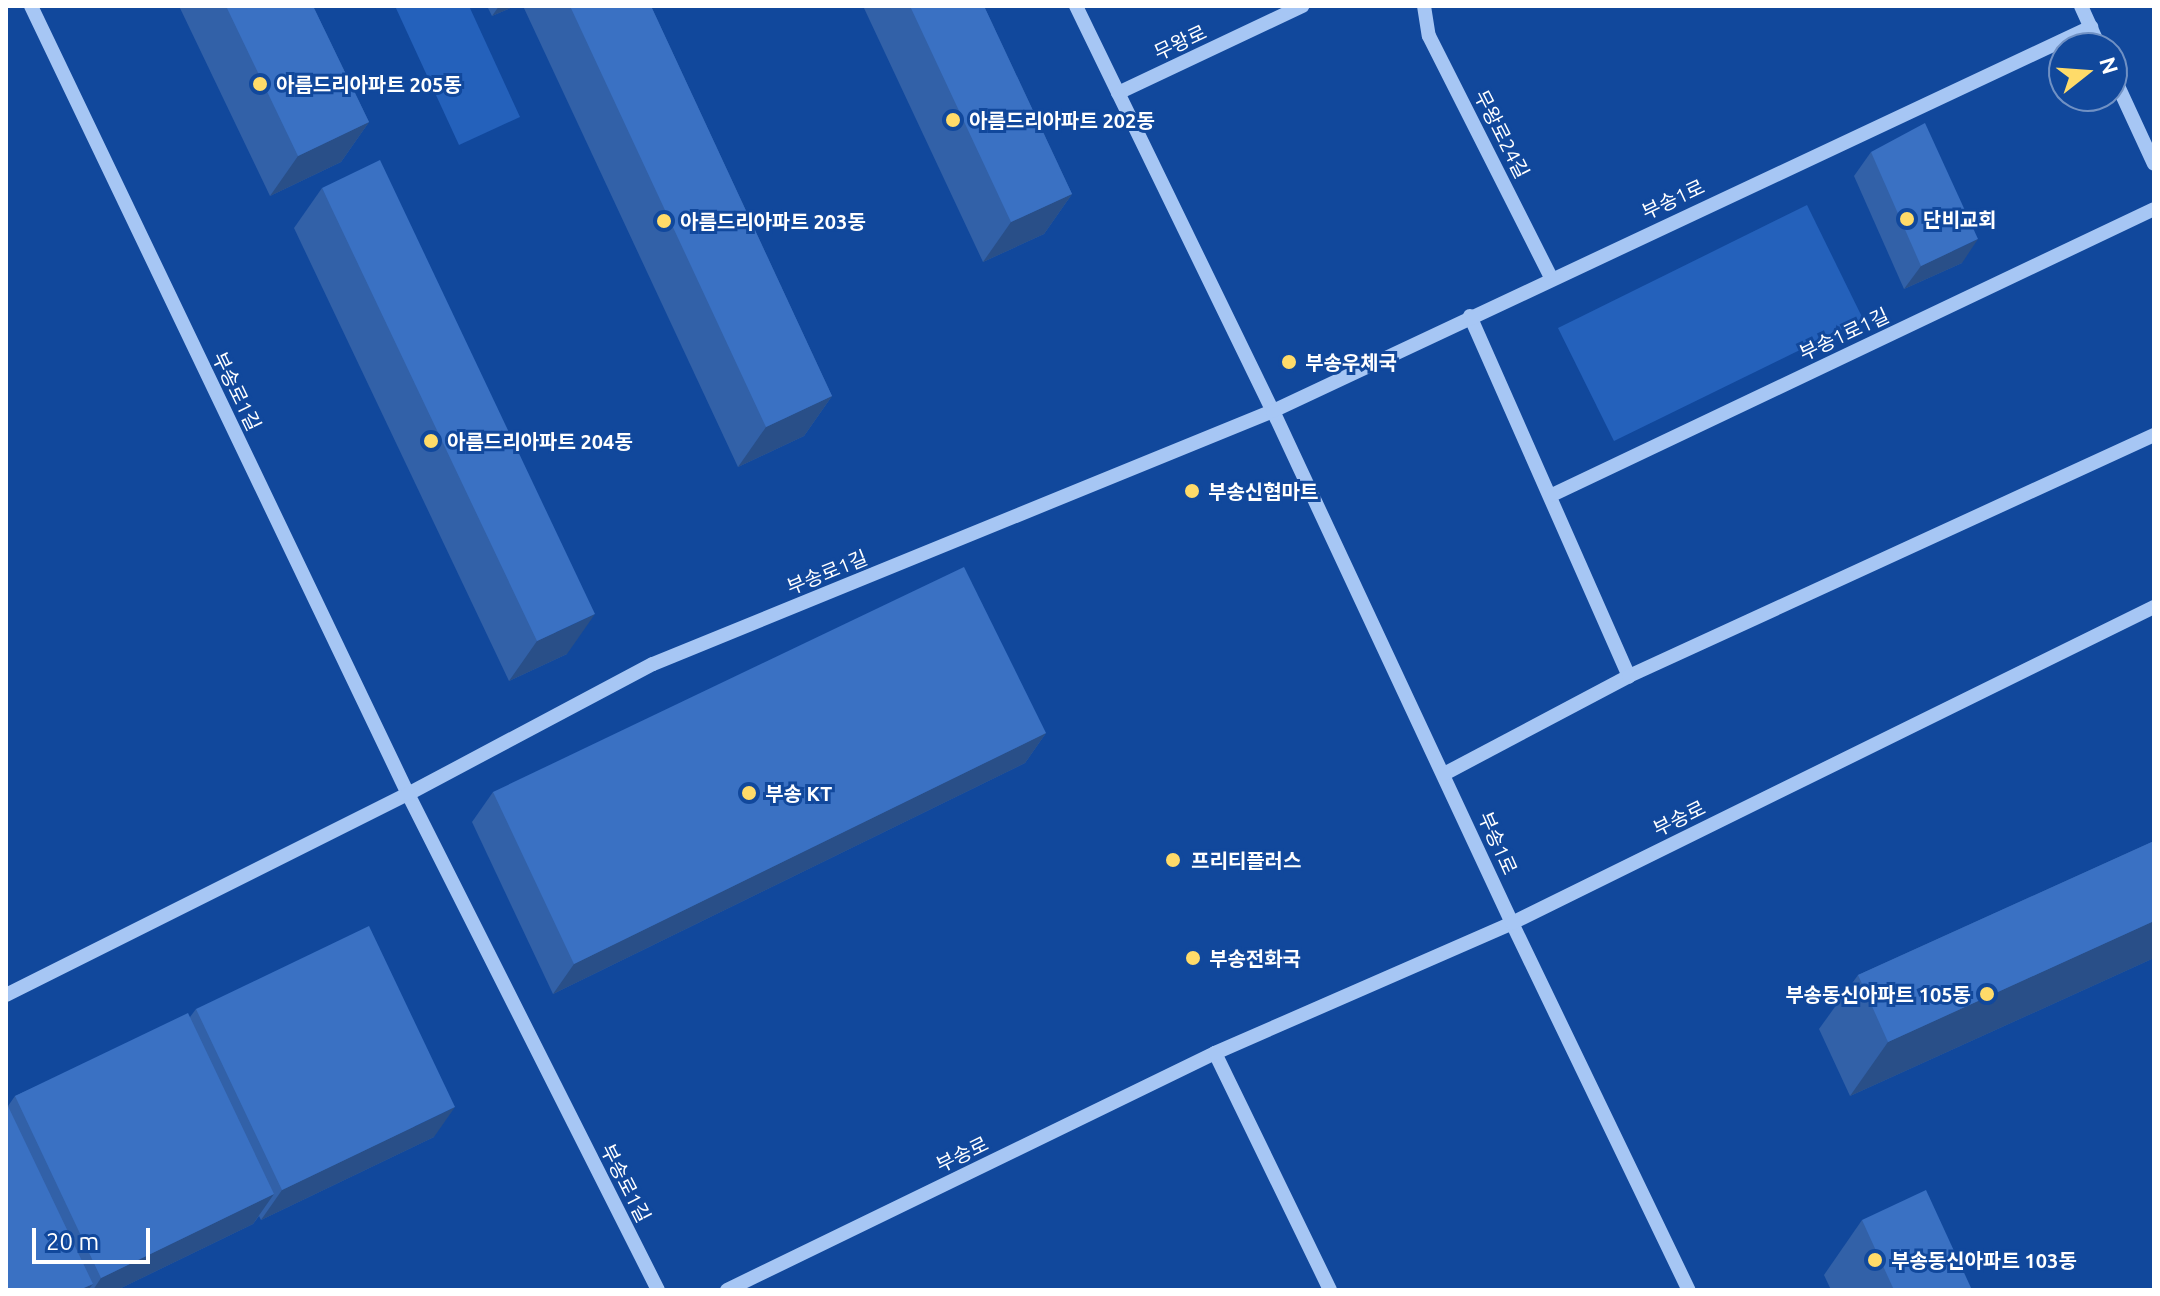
<!DOCTYPE html>
<meta charset="utf-8">
<style>
body{margin:0}
#map{position:relative;width:2160px;height:1296px;overflow:hidden;background:#11489c;font-family:Ubuntu,"Noto Sans KR",sans-serif}
div>[style]{position:absolute}
.green>*{inset:0;background:#2461bb}
.minor>*{height:14px;margin:-7px;padding:0 7px;transform-origin:7px;border-radius:7px;background:#a6c6f4}
.wall>*{inset:0;background:#3261a8}
.shaded-wall>*{inset:0;background:#294f88}
.building>*{inset:0;background:#3a71c3}
.dots>*{width:22px;height:22px;translate:-50% -50%;box-sizing:border-box;border:4px solid #11489c;border-radius:50%}
span{translate:-50% -50%;white-space:nowrap;text-align:center;line-height:1.15;-webkit-text-stroke:6px #11489c;paint-order:stroke}
.street-label{font-size:20px;color:#fff}
.poi-label{font-size:20px;color:#fff;font-weight:700}
.left{translate:0 -50%;text-align:left}
.right{translate:-100% -50%;text-align:right}
.frame{position:absolute;inset:0;border:8px solid #fff;pointer-events:none}
.north{position:absolute;left:2048px;top:32px;width:80px;height:80px;box-sizing:border-box;background:#11489c;border:2px solid #7091c4;border-radius:50%;rotate:73deg;font-size:22px;font-weight:700;line-height:32px;text-align:center;color:#fff}
.north::after{content:'';display:block;margin:auto;width:28px;height:36px;background:#ffdb69;clip-path:polygon(50% 0,100% 100%,50% 72%,0 100%)}
.scale{position:absolute;left:32px;top:1228px;width:118px;height:36px;box-sizing:border-box;border:4px solid #fff;border-top:0;padding-left:10px;font-size:24px;line-height:28px;white-space:nowrap;color:#fff;-webkit-text-stroke:6px #11489c;paint-order:stroke}
</style>
<div id="map">
<div class="green">
<i style="clip-path:polygon(395px 6px,469px 6px,520px 117px,459px 145px)"></i>
<i style="clip-path:polygon(1807px 205px,1863px 319px,1614px 441px,1558px 328px)"></i>
</div>
<div class="minor">
<i style="left:31px;top:6px;width:874px;rotate:64.43deg"></i>
<i style="left:408px;top:794px;width:555px;rotate:63.25deg"></i>
<i style="left:1076px;top:6px;width:450px;rotate:64.1deg"></i>
<i style="left:1273px;top:411px;width:565px;rotate:64.98deg"></i>
<i style="left:1512px;top:923px;width:407px;rotate:64.3deg"></i>
<i style="left:1424px;top:6px;width:30px;rotate:81deg"></i>
<i style="left:1429px;top:36px;width:271px;rotate:63.2deg"></i>
<i style="left:2081px;top:6px;width:46px;rotate:65.7deg"></i>
<i style="left:2112px;top:73px;width:100px;rotate:65.2deg"></i>
<i style="left:1118px;top:93px;width:204px;rotate:-25.3deg"></i>
<i style="left:1470px;top:316px;width:394px;rotate:66.2deg"></i>
<i style="left:1552px;top:495px;width:666px;rotate:-25.41deg"></i>
<i style="left:1444px;top:774px;width:209px;rotate:-27.9deg"></i>
<i style="left:1629px;top:676px;width:578px;rotate:-24.66deg"></i>
<i style="left:6px;top:995px;width:449px;rotate:-26.6deg"></i>
<i style="left:408px;top:794px;width:277px;rotate:-28deg"></i>
<i style="left:653px;top:664px;width:670px;rotate:-22.2deg"></i>
<i style="left:1273px;top:411px;width:904px;rotate:-25.15deg"></i>
<i style="left:1215px;top:1053px;width:263px;rotate:64.1deg"></i>
<i style="left:727px;top:1290px;width:543px;rotate:-25.9deg"></i>
<i style="left:1215px;top:1053px;width:324px;rotate:-23.6deg"></i>
<i style="left:1512px;top:923px;width:716px;rotate:-26.21deg"></i>
</div>
<div class="wall">
<i style="clip-path:polygon(179px 6px,313px 6px,369px 122px,341px 162px,270px 196px)"></i>
<i style="clip-path:polygon(487px 6px,515px 6px,492px 16px)"></i>
<i style="clip-path:polygon(523px 6px,651px 6px,832px 396px,804px 436px,738px 467px)"></i>
<i style="clip-path:polygon(863px 6px,984px 6px,1072px 194px,1044px 234px,983px 262px)"></i>
<i style="clip-path:polygon(1871px 152px,1962px 263px,1904px 289px,1854px 176px)"></i>
<i style="clip-path:polygon(322px 188px,567px 654px,509px 681px,294px 228px)"></i>
<i style="clip-path:polygon(1046px 733px,1025px 763px,553px 994px,472px 822px,493px 792px)"></i>
<i style="clip-path:polygon(2154px 841px,2154px 958px,1850px 1096px,1819px 1029px,1858px 975px)"></i>
<i style="clip-path:polygon(196px 1009px,434px 1137px,261px 1220px,259px 1216px,253px 1224px,117px 1290px,6px 1290px,8px 1106px,15px 1096px,190px 1017px)"></i>
<i style="clip-path:polygon(1862px 1220px,1972px 1290px,1831px 1290px,1824px 1275px)"></i>
</div>
<div class="shaded-wall">
<i style="clip-path:polygon(499px 6px,515px 6px,492px 16px)"></i>
<i style="clip-path:polygon(369px 122px,341px 162px,270px 196px,298px 156px)"></i>
<i style="clip-path:polygon(1072px 194px,1044px 234px,983px 262px,1011px 222px)"></i>
<i style="clip-path:polygon(1978px 239px,1962px 263px,1904px 289px,1921px 266px)"></i>
<i style="clip-path:polygon(832px 396px,804px 436px,738px 467px,766px 427px)"></i>
<i style="clip-path:polygon(595px 614px,567px 654px,509px 681px,537px 641px)"></i>
<i style="clip-path:polygon(1046px 733px,1025px 763px,553px 994px,574px 964px)"></i>
<i style="clip-path:polygon(2154px 921px,2154px 958px,1850px 1096px,1888px 1042px)"></i>
<i style="clip-path:polygon(455px 1107px,434px 1137px,261px 1220px,282px 1190px)"></i>
<i style="clip-path:polygon(274px 1194px,253px 1224px,117px 1290px,93px 1290px,101px 1278px)"></i>
<i style="clip-path:polygon(93px 1284px,88px 1290px,79px 1290px)"></i>
</div>
<div class="building">
<i style="clip-path:polygon(226px 6px,313px 6px,369px 122px,298px 156px)"></i>
<i style="clip-path:polygon(570px 6px,651px 6px,832px 396px,766px 427px)"></i>
<i style="clip-path:polygon(910px 6px,984px 6px,1072px 194px,1011px 222px)"></i>
<i style="clip-path:polygon(1925px 123px,1978px 239px,1921px 266px,1871px 152px)"></i>
<i style="clip-path:polygon(380px 160px,595px 614px,537px 641px,322px 188px)"></i>
<i style="clip-path:polygon(964px 567px,1046px 733px,574px 964px,493px 792px)"></i>
<i style="clip-path:polygon(2154px 841px,2154px 921px,1888px 1042px,1858px 975px)"></i>
<i style="clip-path:polygon(369px 926px,455px 1107px,282px 1190px,196px 1009px)"></i>
<i style="clip-path:polygon(188px 1013px,274px 1194px,101px 1278px,15px 1096px)"></i>
<i style="clip-path:polygon(6px 1102px,93px 1284px,79px 1290px,6px 1290px)"></i>
<i style="clip-path:polygon(1926px 1190px,1972px 1290px,1894px 1290px,1862px 1220px)"></i>
</div>
<div class="dots">
<i style="left:260px;top:84px;background:#ffdb69"></i>
<i style="left:953px;top:120px;background:#ffdb69"></i>
<i style="left:1907px;top:219px;background:#ffdb69"></i>
<i style="left:664px;top:221px;background:#ffdb69"></i>
<i style="left:1289px;top:362px;background:#ffdb69"></i>
<i style="left:431px;top:441px;background:#ffdb69"></i>
<i style="left:1192px;top:491px;background:#ffdb69"></i>
<i style="left:749px;top:793px;background:#ffdb69"></i>
<i style="left:1173px;top:860px;background:#ffdb69"></i>
<i style="left:1193px;top:958px;background:#ffdb69"></i>
<i style="left:1987px;top:994px;background:#ffdb69"></i>
<i style="left:1875px;top:1260px;background:#ffdb69"></i>
</div>
<div class="street-label">
<span style="left:1180px;top:42px;rotate:-25deg">무왕로</span>
<span style="left:1502px;top:134px;rotate:63deg">무왕로24길</span>
<span style="left:1673px;top:199px;rotate:-25deg">부송1로</span>
<span style="left:1844px;top:334px;rotate:-25deg">부송1로1길</span>
<span style="left:237px;top:391px;rotate:64deg">부송로1길</span>
<span style="left:827px;top:572px;rotate:-22deg">부송로1길</span>
<span style="left:1679px;top:818px;rotate:-26deg">부송로</span>
<span style="left:1498px;top:843px;rotate:66deg">부송1로</span>
<span style="left:962px;top:1154px;rotate:-26deg">부송로</span>
<span style="left:626px;top:1183px;rotate:63deg">부송로1길</span>
</div>
<div class="poi-label">
<span class="left" style="left:276px;top:84px">아름드리아파트 205동</span>
<span class="left" style="left:969px;top:120px">아름드리아파트 202동</span>
<span class="left" style="left:1923px;top:219px">단비교회</span>
<span class="left" style="left:680px;top:221px">아름드리아파트 203동</span>
<span class="left" style="left:1305px;top:362px">부송우체국</span>
<span class="left" style="left:447px;top:441px">아름드리아파트 204동</span>
<span class="left" style="left:1208px;top:491px">부송신협마트</span>
<span class="left" style="left:765px;top:793px">부송 KT</span>
<span class="left" style="left:1191px;top:860px">프리티플러스</span>
<span class="left" style="left:1209px;top:958px">부송전화국</span>
<span class="right" style="left:1971px;top:994px">부송동신아파트 105동</span>
<span class="left" style="left:1891px;top:1260px">부송동신아파트 103동</span>
</div>
<div class="frame"></div>
<div class="north">N</div>
<div class="scale">20 m</div>
</div>
